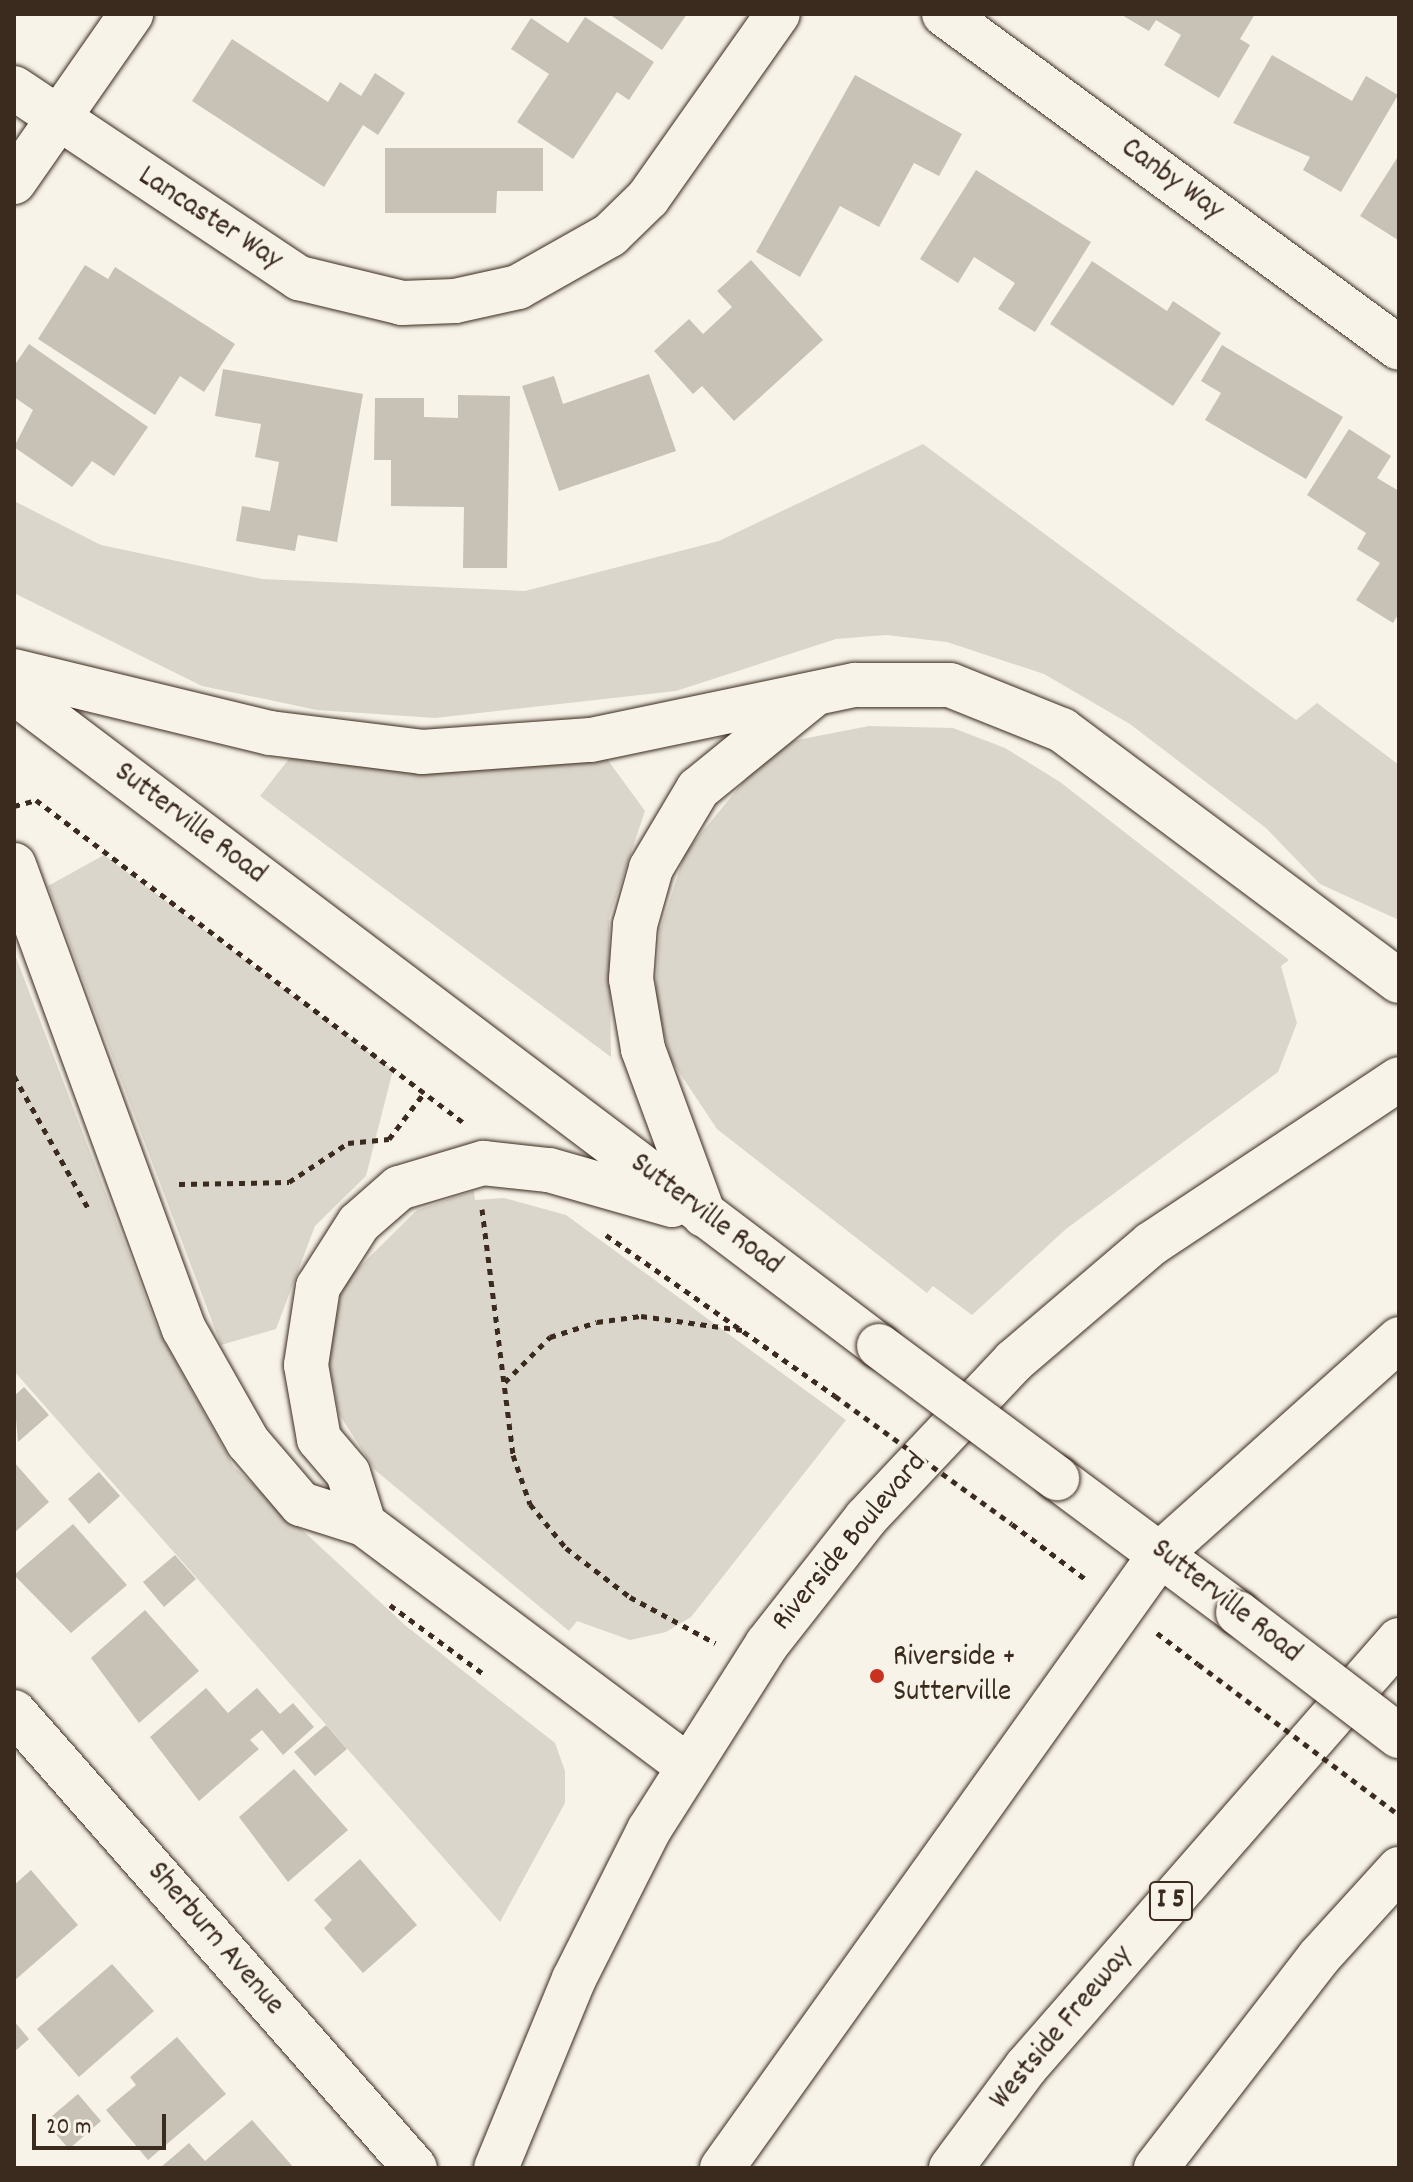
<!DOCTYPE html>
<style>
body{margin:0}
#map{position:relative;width:1413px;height:2182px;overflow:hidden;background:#f7f3e8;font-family:Dekko,sans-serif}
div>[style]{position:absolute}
.green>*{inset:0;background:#dbd6cb}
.building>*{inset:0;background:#c8c1b6}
.path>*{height:5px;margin-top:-2.5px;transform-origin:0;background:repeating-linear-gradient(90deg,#3b2a1e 0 6px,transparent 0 12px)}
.roads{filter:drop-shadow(0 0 2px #3b2a1e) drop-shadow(0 0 2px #3b2a1e)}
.street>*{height:44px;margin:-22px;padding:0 22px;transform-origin:22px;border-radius:22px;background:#f7f3e8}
.secondary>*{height:44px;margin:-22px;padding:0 22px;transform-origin:22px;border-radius:22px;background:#f7f3e8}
.highway>*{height:44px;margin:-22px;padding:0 22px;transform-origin:22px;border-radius:22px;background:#f7f3e8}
.path-bridge>*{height:5px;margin-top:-2.5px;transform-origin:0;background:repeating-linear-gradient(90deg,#3b2a1e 0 6px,transparent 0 12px)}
.bridges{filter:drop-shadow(0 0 2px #3b2a1e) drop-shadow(0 0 2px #3b2a1e)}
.secondary-bridge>*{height:44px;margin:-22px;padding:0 22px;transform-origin:22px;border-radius:22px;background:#f7f3e8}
.dots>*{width:22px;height:22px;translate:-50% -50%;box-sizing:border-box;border:4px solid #f7f3e8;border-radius:50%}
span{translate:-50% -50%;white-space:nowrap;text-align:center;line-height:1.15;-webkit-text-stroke:6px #f7f3e8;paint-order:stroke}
.shield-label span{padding:2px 6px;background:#f7f3e8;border:2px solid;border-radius:6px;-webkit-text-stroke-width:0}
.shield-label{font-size:28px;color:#3b2a1e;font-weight:700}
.street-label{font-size:30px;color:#3b2a1e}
.poi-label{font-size:30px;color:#3b2a1e}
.left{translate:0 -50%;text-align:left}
.frame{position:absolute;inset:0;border:16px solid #3b2a1e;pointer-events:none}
.scale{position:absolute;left:32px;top:2114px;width:134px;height:36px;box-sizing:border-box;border:4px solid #3b2a1e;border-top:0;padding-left:10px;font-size:24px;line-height:28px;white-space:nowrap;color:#3b2a1e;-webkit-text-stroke:6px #f7f3e8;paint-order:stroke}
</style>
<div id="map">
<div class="green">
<i style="clip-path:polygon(923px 444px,1296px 720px,1317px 703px,1399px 765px,1399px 920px,1320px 884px,1266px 828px,1130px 724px,1044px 674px,947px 642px,886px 635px,836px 639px,676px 691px,435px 718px,317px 710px,202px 686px,14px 593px,14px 501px,101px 545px,262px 579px,525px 591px,719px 541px)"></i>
<i style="clip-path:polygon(869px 726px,953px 728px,1005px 748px,1060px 782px,1289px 960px,1281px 966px,1297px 1023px,1278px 1072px,1066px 1229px,972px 1315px,933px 1286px,927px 1293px,717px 1129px,671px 1060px,655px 1000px,660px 930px,685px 853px,754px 769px,792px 741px)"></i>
<i style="clip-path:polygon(292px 755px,607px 759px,645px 811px,609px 918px,611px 1057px,260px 796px)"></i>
<i style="clip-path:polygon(104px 855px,393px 1070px,366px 1176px,315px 1226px,276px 1329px,221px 1345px,48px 886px)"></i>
<i style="clip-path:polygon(14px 952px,157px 1328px,234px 1467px,406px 1626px,555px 1743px,565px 1771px,565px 1803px,500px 1922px,14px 1371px)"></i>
<i style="clip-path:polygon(474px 1191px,475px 1200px,504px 1198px,566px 1215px,846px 1420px,691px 1617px,666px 1632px,630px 1640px,577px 1621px,569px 1631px,375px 1470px,339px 1414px,328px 1358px,343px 1283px,417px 1210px)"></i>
</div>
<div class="building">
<i style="clip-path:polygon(609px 14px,687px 14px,662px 50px)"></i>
<i style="clip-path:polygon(1120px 14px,1255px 14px,1240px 39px,1250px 45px,1219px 98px,1164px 65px,1181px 35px,1156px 20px,1149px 31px)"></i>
<i style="clip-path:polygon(585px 17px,654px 62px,629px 100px,617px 92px,573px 159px,517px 122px,549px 74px,511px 49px,531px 18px,568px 43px)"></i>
<i style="clip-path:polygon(232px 39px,328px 102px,340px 82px,361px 96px,375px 73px,405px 93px,378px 135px,363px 125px,324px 187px,192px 101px)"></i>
<i style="clip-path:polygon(1272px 55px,1352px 101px,1366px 76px,1398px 95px,1341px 192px,1303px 170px,1310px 157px,1233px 123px)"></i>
<i style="clip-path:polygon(855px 75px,962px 134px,939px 176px,914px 163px,879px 227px,840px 206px,800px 277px,756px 252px)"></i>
<i style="clip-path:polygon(385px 148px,543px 148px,543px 191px,497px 191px,496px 213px,385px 213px)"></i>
<i style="clip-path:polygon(1399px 155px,1399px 238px,1398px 240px,1360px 216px)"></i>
<i style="clip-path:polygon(976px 170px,1091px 242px,1035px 332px,998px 309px,1015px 283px,974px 257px,958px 283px,920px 259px)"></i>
<i style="clip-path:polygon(751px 260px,823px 340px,734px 421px,702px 386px,693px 394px,654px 351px,689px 319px,703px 334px,732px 307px,717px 291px)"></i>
<i style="clip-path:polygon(1092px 261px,1167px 311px,1173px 301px,1221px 333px,1173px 406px,1050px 324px)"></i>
<i style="clip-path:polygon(85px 265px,108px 279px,115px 267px,235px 344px,204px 392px,180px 376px,155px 415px,38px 339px)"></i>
<i style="clip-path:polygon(29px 344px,148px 427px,114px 476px,92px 461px,72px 487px,14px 447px,33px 410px,14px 397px,14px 366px)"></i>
<i style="clip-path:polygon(1222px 345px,1343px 417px,1306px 479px,1205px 420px,1221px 393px,1201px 381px)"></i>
<i style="clip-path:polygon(223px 369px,363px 394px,337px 542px,298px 535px,295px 551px,236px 541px,242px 506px,270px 511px,279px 462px,255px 457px,261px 424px,215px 416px)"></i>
<i style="clip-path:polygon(649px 374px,676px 451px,559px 491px,522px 386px,554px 376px,563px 404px)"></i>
<i style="clip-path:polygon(458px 395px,510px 396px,507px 568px,463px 568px,464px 507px,391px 506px,391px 460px,374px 460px,375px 398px,424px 398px,424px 417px,458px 418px)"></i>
<i style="clip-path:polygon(1349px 429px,1391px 456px,1377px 478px,1399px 491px,1399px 613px,1393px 623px,1356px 600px,1380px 563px,1357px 549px,1366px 533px,1307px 495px)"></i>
<i style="clip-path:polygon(24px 1387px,49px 1415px,18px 1442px,14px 1396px)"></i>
<i style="clip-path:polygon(14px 1462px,49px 1502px,14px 1533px)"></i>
<i style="clip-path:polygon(99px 1472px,120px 1496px,89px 1524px,68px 1499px)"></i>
<i style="clip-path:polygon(73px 1524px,127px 1585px,71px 1633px,14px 1575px)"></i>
<i style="clip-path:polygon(175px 1555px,196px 1579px,164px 1607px,143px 1582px)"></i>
<i style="clip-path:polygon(145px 1610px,199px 1671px,139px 1723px,91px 1658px)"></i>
<i style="clip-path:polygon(206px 1688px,228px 1713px,257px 1688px,280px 1714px,293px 1703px,314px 1727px,283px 1755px,262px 1730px,250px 1740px,259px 1749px,199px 1801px,150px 1737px)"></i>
<i style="clip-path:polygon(326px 1725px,347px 1749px,315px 1776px,294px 1752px)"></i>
<i style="clip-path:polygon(294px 1769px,348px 1830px,288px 1882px,239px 1817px)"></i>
<i style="clip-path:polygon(360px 1859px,417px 1925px,363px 1973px,324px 1928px,332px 1920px,314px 1900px)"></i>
<i style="clip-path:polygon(31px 1870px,78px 1925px,14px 1981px,14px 1885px)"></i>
<i style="clip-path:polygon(112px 1964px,154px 2011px,79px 2077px,37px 2029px)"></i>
<i style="clip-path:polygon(14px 2021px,29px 2039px,14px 2052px)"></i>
<i style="clip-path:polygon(177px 2037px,226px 2094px,148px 2160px,106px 2110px,136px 2085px,130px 2077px)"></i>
<i style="clip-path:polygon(78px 2094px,101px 2121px,69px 2149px,45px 2122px)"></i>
<i style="clip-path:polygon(252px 2120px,294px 2168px,160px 2168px,189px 2143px,205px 2161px)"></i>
</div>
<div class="path">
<i style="left:14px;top:806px;width:23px;rotate:-15deg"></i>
<i style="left:36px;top:800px;width:536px;rotate:37.04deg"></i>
<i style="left:14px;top:1076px;width:151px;rotate:60.7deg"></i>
<i style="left:179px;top:1184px;width:110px;rotate:-1deg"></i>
<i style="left:289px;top:1182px;width:71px;rotate:-33.5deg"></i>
<i style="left:348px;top:1143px;width:41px;rotate:-5.6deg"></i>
<i style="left:389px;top:1139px;width:58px;rotate:-52.7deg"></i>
<i style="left:482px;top:1209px;width:248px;rotate:82.8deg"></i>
<i style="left:513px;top:1455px;width:52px;rotate:70.9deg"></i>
<i style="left:530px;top:1504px;width:57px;rotate:50.7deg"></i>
<i style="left:566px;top:1548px;width:81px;rotate:37.4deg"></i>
<i style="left:630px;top:1597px;width:97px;rotate:28.4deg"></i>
<i style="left:606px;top:1235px;width:280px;rotate:35.1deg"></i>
<i style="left:505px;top:1382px;width:64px;rotate:-45deg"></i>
<i style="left:550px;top:1337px;width:49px;rotate:-17.7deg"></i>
<i style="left:597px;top:1322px;width:44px;rotate:-7.8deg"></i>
<i style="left:641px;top:1316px;width:102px;rotate:7.9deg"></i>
<i style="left:1012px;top:1524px;width:95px;rotate:36.9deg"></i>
<i style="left:390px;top:1605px;width:118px;rotate:36.4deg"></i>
<i style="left:1157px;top:1633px;width:51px;rotate:37.1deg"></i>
</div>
<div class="roads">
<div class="street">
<i style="left:944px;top:14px;width:564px;rotate:36.28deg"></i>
<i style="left:14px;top:88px;width:343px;rotate:33.7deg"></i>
<i style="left:299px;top:278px;width:106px;rotate:13.6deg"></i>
<i style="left:402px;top:303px;width:53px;rotate:-2.2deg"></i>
<i style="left:455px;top:301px;width:65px;rotate:-12.5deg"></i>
<i style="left:518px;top:287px;width:106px;rotate:-29.5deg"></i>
<i style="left:610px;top:235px;width:53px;rotate:-44.2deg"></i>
<i style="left:648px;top:198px;width:225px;rotate:-54.8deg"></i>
<i style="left:14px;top:182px;width:205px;rotate:-55.1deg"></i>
<i style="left:14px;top:1712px;width:607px;rotate:48.67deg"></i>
</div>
<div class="secondary">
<i style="left:14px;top:671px;width:263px;rotate:13.6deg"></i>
<i style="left:270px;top:733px;width:153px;rotate:7.1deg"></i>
<i style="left:422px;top:752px;width:169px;rotate:-4.1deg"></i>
<i style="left:591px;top:740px;width:270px;rotate:-11.8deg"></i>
<i style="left:855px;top:685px;width:95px"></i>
<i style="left:950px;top:685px;width:121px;rotate:21.9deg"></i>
<i style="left:1062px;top:730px;width:420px;rotate:36.7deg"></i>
<i style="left:14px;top:692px;width:1084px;rotate:37.09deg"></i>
<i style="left:14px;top:865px;width:494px;rotate:69.9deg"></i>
<i style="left:184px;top:1329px;width:130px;rotate:60.5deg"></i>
<i style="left:248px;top:1442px;width:82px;rotate:49.5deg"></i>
<i style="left:301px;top:1504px;width:66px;rotate:17.6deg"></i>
<i style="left:364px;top:1524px;width:404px;rotate:36.8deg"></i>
<i style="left:704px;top:1215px;width:177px;rotate:-110.2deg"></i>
<i style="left:643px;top:1049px;width:71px;rotate:-99.7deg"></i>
<i style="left:631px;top:979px;width:54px;rotate:-85.8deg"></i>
<i style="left:635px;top:925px;width:59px;rotate:-74.3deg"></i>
<i style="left:651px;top:868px;width:92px;rotate:-59.3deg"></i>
<i style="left:698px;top:789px;width:147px;rotate:-39.2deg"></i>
<i style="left:1057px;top:1478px;width:226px;rotate:36.7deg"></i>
<i style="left:364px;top:1524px;width:53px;rotate:-107.4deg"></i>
<i style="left:348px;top:1473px;width:45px;rotate:-130.5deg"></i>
<i style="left:319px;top:1439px;width:75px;rotate:-100deg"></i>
<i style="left:306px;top:1365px;width:79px;rotate:-81.3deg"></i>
<i style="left:318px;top:1287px;width:76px;rotate:-57.4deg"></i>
<i style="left:359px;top:1223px;width:53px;rotate:-41.2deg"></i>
<i style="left:399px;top:1188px;width:88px;rotate:-16.6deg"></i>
<i style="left:483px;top:1163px;width:66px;rotate:6.1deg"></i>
<i style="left:549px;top:1170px;width:128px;rotate:15.9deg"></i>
<i style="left:496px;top:2168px;width:204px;rotate:-67.6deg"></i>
<i style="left:574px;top:1979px;width:167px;rotate:-63.3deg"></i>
<i style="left:649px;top:1830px;width:220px;rotate:-57.6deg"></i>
<i style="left:767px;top:1644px;width:160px;rotate:-51.8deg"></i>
<i style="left:866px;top:1518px;width:216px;rotate:-46.7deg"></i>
<i style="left:1014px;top:1361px;width:180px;rotate:-40.5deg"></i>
<i style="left:1151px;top:1244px;width:298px;rotate:-33.6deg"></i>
</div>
<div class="highway">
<i style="left:722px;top:2168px;width:757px;rotate:-54.46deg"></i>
<i style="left:1162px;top:1552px;width:319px;rotate:-41.9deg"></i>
<i style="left:951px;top:2168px;width:126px;rotate:-53.4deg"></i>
<i style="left:1026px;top:2067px;width:567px;rotate:-48.86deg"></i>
<i style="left:1156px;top:2168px;width:267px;rotate:-52.3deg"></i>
<i style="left:1319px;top:1957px;width:119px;rotate:-47.7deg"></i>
</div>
</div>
<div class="path-bridge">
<i style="left:835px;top:1396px;width:218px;rotate:35.9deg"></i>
<i style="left:1198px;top:1664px;width:251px;rotate:36.9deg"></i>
</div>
<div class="bridges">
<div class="secondary-bridge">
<i style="left:879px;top:1346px;width:222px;rotate:36.6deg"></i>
<i style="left:1238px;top:1613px;width:203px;rotate:37.4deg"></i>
</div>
</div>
<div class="dots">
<i style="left:877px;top:1676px;background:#c8321e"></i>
</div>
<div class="shield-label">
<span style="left:1171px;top:1901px">I 5</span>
</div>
<div class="street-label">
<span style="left:1171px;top:181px;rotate:36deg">Canby Way</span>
<span style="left:209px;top:220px;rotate:33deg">Lancaster Way</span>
<span style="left:189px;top:825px;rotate:37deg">Sutterville Road</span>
<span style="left:705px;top:1216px;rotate:37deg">Sutterville Road</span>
<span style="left:851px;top:1543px;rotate:-50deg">Riverside Boulevard</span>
<span style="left:1225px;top:1603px;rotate:38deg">Sutterville Road</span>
<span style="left:214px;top:1940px;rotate:49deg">Sherburn Avenue</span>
<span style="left:1063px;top:2029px;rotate:-50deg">Westside Freeway</span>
</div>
<div class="poi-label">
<span class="left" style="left:893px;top:1676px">Riverside +<br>Sutterville</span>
</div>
<div class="frame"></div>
<div class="scale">20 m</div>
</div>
